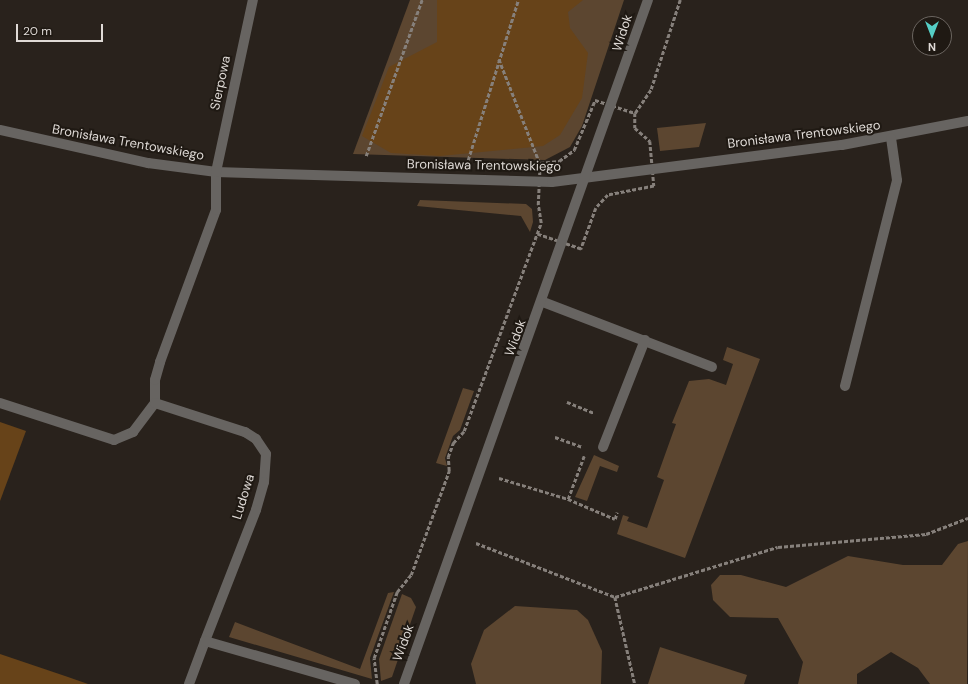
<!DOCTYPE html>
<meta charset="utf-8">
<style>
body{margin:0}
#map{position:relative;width:968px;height:684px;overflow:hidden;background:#29221c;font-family:"DM Sans",sans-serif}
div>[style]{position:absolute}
.green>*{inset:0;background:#5c4630}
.forest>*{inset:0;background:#674319}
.path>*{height:2.5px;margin-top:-1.25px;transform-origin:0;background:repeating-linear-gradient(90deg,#86807b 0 4px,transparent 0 6px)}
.minor>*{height:10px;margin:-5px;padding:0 5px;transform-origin:5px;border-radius:5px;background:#676461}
span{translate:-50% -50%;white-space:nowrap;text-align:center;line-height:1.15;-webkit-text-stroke:4px #1f1913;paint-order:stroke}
.street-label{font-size:13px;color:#dfdad6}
.north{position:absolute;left:912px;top:16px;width:40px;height:40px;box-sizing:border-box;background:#1f1913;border:1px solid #6c6661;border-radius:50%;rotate:180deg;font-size:11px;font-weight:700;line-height:16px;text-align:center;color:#dfdad6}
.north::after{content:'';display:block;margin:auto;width:14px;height:18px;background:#55cec5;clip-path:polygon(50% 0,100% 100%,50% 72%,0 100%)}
.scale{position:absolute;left:16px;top:24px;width:87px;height:18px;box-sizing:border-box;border:2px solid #dfdad6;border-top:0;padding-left:5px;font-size:12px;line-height:14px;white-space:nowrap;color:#dfdad6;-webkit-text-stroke:3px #1f1913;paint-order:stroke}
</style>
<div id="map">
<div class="green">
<i style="clip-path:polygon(410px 0,624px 0,582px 126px,570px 147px,545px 160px,353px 154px)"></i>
<i style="clip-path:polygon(706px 123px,699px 147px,660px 151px,657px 128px)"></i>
<i style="clip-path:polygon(420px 200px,526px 204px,532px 209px,533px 222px,530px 232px,521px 216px,417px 206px)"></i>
<i style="clip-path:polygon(727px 347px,760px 359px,685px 558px,617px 534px,623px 515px,629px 517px,627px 521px,647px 528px,664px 480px,657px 477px,676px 424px,672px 423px,689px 381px,709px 379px,726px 385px,733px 364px,723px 360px)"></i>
<i style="clip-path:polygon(463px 388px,474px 391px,460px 430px,453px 436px,445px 458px,447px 466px,436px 463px)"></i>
<i style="clip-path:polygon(594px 455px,619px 466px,617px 472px,600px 466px,587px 501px,575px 497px)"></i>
<i style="clip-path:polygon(968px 541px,967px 684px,930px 684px,918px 668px,891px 652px,857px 674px,857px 684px,798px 684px,803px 662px,778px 618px,730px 617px,713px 600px,711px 585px,720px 575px,741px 575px,786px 587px,848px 556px,903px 565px,942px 565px,958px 544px)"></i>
<i style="clip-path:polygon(394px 592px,370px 658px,372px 679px,229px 637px,235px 622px,360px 669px,388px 593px)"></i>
<i style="clip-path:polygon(402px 594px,411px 598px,416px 607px,392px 677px,381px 681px,379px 659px)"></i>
<i style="clip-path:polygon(515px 606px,577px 610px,588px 620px,602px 651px,601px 684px,476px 684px,471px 664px,484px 630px)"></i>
<i style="clip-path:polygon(660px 647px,747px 675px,744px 684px,648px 684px)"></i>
</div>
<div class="forest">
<i style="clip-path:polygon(437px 0,583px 0,568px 12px,570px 28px,588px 53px,582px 98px,560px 135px,543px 146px,440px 156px,391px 153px,362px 136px,389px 67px,437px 42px)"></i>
<i style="clip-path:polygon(0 422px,26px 431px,0 501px)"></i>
<i style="clip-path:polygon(0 654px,68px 677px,88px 684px,0 684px)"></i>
</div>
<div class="path">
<i style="left:499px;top:59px;width:110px;rotate:68.6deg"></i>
<i style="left:595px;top:100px;width:42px;rotate:18deg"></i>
<i style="left:635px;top:113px;width:15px;rotate:90deg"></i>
<i style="left:635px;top:128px;width:20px;rotate:41deg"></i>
<i style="left:650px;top:141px;width:45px;rotate:84.9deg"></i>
<i style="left:654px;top:186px;width:47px;rotate:168.9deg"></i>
<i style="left:608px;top:195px;width:18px;rotate:133deg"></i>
<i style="left:596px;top:208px;width:44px;rotate:110.1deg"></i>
<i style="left:581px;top:249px;width:46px;rotate:-161.2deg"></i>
<i style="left:537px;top:234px;width:12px;rotate:-70deg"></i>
<i style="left:541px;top:223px;width:18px;rotate:-99deg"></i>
<i style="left:538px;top:205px;width:42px;rotate:-87.3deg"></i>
<i style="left:540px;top:163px;width:19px;rotate:-6deg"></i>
<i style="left:559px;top:161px;width:19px;rotate:-36deg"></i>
<i style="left:574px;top:150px;width:54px;rotate:-67.2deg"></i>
<i style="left:635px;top:113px;width:29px;rotate:-56deg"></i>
<i style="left:651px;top:89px;width:94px;rotate:-72deg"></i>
<i style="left:366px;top:156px;width:166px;rotate:-70.3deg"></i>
<i style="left:468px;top:160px;width:168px;rotate:-72.6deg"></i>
<i style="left:567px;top:402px;width:29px;rotate:22deg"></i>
<i style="left:555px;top:437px;width:29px;rotate:20deg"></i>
<i style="left:499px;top:478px;width:72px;rotate:16.9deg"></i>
<i style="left:568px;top:499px;width:51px;rotate:23.1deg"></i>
<i style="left:615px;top:519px;width:7px;rotate:-74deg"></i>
<i style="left:568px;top:499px;width:46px;rotate:-69.6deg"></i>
<i style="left:476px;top:543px;width:149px;rotate:21.2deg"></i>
<i style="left:615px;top:597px;width:89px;rotate:77.1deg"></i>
<i style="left:615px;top:597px;width:170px;rotate:-17.1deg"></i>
<i style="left:778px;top:547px;width:149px;rotate:-5deg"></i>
<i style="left:926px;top:534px;width:45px;rotate:-20.9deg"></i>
<i style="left:377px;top:684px;width:26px;rotate:-97deg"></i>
<i style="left:374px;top:658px;width:70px;rotate:-70.8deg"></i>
<i style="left:397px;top:592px;width:22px;rotate:-51deg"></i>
<i style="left:411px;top:575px;width:111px;rotate:-69.9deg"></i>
<i style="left:449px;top:471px;width:14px;rotate:-94deg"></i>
<i style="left:448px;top:457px;width:15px;rotate:-70deg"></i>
<i style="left:453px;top:443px;width:16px;rotate:-47deg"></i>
<i style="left:464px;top:431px;width:210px;rotate:-69.7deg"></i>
</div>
<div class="minor">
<i style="left:0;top:130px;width:152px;rotate:12.6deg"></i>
<i style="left:148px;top:163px;width:69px;rotate:7.5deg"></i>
<i style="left:216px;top:172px;width:336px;rotate:1.7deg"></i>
<i style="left:552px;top:182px;width:292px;rotate:-7.3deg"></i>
<i style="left:842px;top:145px;width:128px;rotate:-10.8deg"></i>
<i style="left:543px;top:302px;width:181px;rotate:21deg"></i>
<i style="left:845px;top:386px;width:212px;rotate:-75.8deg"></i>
<i style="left:897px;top:180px;width:42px;rotate:-98.1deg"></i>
<i style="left:0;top:403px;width:120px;rotate:18deg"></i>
<i style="left:114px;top:440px;width:21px;rotate:-23deg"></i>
<i style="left:133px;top:432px;width:36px;rotate:-53deg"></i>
<i style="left:155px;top:403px;width:23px;rotate:-90deg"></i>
<i style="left:155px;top:380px;width:19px;rotate:-74deg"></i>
<i style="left:160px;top:362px;width:162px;rotate:-69.8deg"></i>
<i style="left:216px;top:210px;width:38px;rotate:-90deg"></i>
<i style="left:216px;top:172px;width:176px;rotate:-77.9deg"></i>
<i style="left:155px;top:403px;width:95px;rotate:17.9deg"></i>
<i style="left:245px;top:432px;width:13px;rotate:32deg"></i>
<i style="left:256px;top:439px;width:18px;rotate:56deg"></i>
<i style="left:266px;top:454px;width:28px;rotate:94deg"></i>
<i style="left:264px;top:482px;width:29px;rotate:106deg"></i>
<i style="left:256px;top:510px;width:141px;rotate:111.3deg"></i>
<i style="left:603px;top:447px;width:115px;rotate:-68.6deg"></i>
<i style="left:189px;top:684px;width:46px;rotate:-69.6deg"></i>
<i style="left:205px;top:641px;width:156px;rotate:16deg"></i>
<i style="left:404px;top:684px;width:726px;rotate:-70.37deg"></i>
</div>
<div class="street-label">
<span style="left:623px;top:33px;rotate:-72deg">Widok</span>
<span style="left:221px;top:83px;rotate:-78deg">Sierpowa</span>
<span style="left:804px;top:135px;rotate:-7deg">Bronisława Trentowskiego</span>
<span style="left:128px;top:143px;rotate:10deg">Bronisława Trentowskiego</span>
<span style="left:484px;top:166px;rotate:1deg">Bronisława Trentowskiego</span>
<span style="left:516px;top:338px;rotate:-70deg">Widok</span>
<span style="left:244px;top:497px;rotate:-73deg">Ludowa</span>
<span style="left:404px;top:643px;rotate:-70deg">Widok</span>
</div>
<div class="north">N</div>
<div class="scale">20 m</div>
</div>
